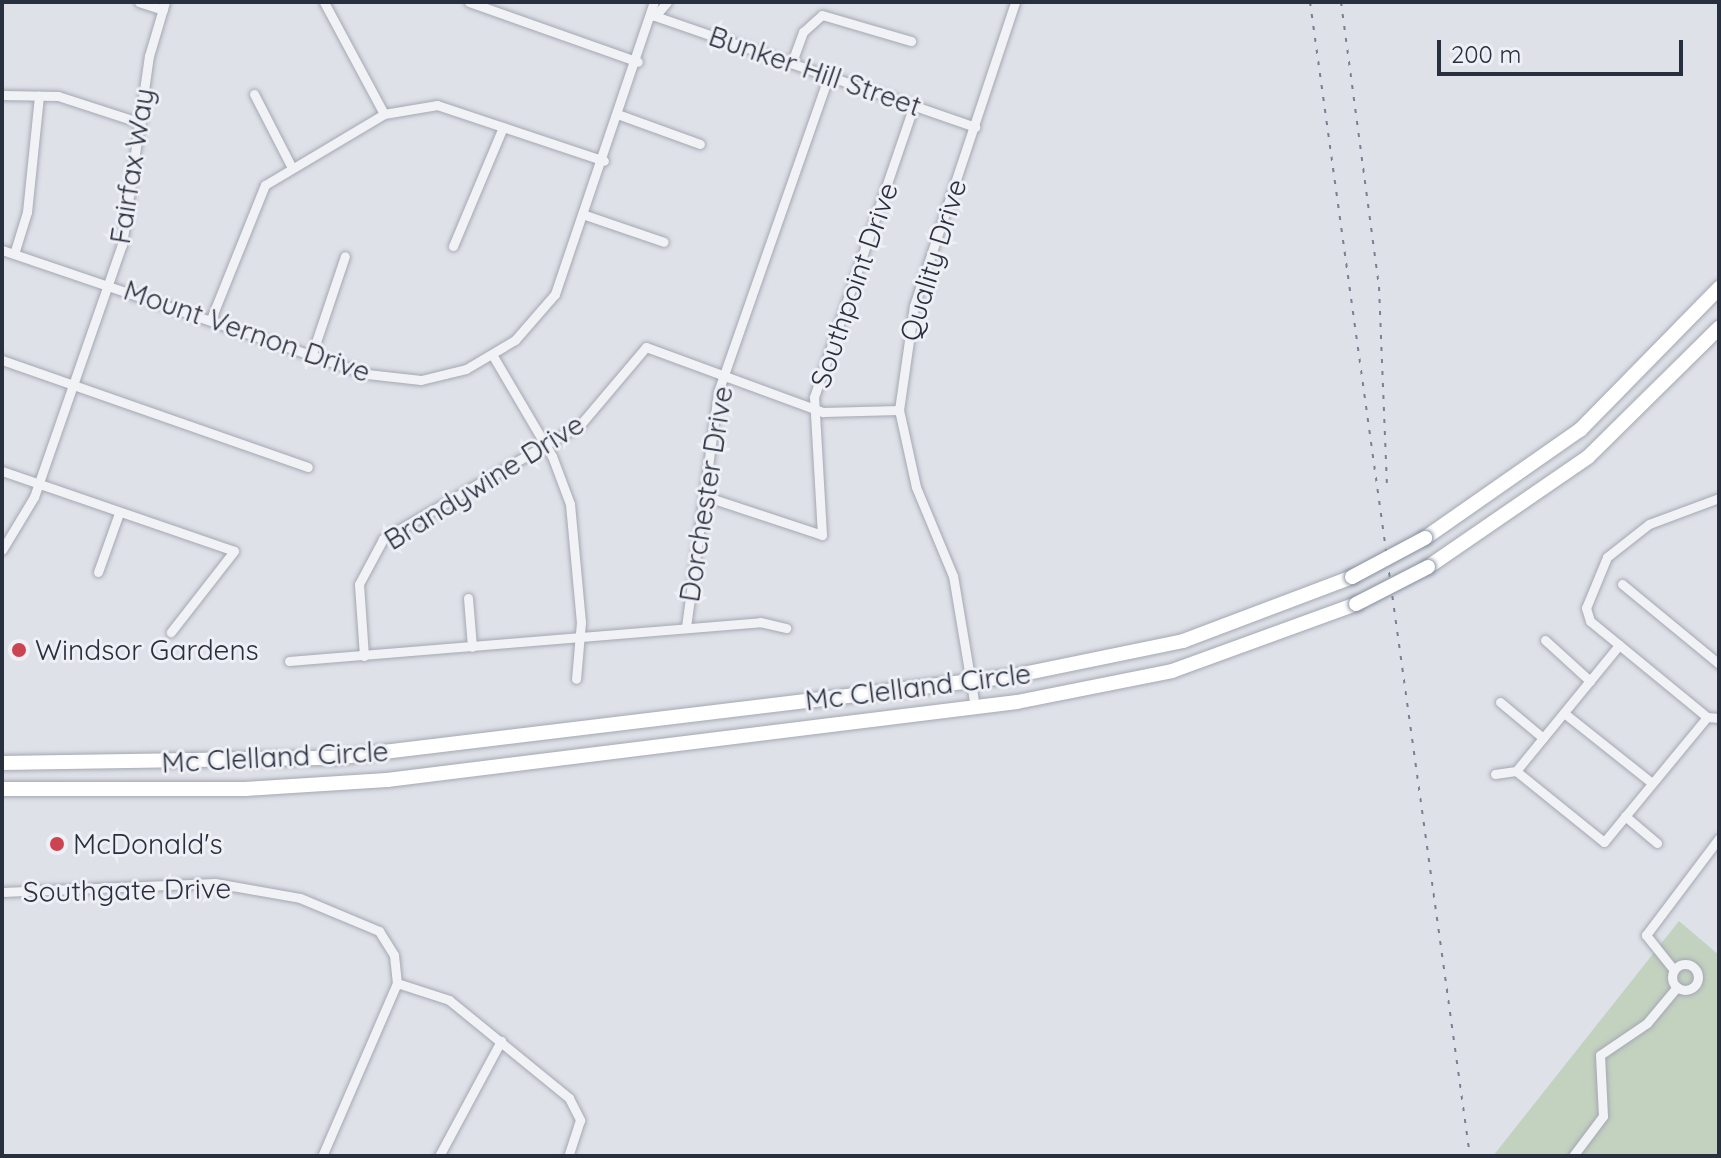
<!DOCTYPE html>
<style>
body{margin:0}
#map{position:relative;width:1721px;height:1158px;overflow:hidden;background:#dee1e8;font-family:Quicksand,sans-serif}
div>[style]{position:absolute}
.green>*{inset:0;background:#c3d1bf}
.roads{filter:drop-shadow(0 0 2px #a4a8b2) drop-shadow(0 0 2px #a4a8b2)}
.minor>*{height:9px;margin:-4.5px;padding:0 4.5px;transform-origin:4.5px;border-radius:4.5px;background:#f1f2f6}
.minor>.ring{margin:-4.5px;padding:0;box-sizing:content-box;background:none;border:9px solid #f1f2f6;border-radius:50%}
.highway>*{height:14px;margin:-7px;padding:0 7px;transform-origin:7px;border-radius:7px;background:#fff}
.rail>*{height:2px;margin-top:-1px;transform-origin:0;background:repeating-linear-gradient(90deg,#788091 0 4px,transparent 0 12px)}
.bridges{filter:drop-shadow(0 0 2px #868e9e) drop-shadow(0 0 2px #868e9e)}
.highway-bridge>*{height:14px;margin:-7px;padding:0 7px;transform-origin:7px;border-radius:7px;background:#fff}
.dots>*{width:22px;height:22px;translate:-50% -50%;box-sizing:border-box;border:4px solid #eef0f5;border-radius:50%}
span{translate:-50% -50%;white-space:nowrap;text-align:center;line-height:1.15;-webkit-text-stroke:6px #eef0f5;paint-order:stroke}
.street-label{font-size:28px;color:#282f3e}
.poi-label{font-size:28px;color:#282f3e}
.left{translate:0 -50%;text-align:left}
.frame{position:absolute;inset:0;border:4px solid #282f3e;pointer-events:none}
.scale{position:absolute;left:1437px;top:40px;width:246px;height:36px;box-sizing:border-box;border:4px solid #282f3e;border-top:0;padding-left:10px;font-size:24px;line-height:28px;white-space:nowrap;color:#282f3e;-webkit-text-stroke:6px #eef0f5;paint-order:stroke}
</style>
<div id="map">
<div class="green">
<i style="clip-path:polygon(1679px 921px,1719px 955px,1719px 1156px,1493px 1156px)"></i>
</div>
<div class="roads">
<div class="minor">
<i style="left:139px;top:2px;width:25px;rotate:18deg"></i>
<i style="left:324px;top:2px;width:127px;rotate:61.8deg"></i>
<i style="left:469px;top:2px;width:179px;rotate:19.5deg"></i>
<i style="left:655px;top:16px;width:339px;rotate:19.1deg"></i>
<i style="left:655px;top:16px;width:18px;rotate:-49deg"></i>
<i style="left:792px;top:62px;width:32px;rotate:-70deg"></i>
<i style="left:803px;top:32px;width:25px;rotate:-42deg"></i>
<i style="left:822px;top:15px;width:93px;rotate:16.3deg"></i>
<i style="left:254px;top:94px;width:79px;rotate:62.8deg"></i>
<i style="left:2px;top:95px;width:56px;rotate:1deg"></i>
<i style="left:58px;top:96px;width:87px;rotate:18deg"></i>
<i style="left:620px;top:115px;width:85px;rotate:19.9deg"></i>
<i style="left:585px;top:215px;width:83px;rotate:18.9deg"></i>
<i style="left:453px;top:246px;width:129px;rotate:-67.2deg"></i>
<i style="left:2px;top:250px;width:385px;rotate:18.8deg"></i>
<i style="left:367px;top:374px;width:54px;rotate:6.3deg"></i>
<i style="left:421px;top:380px;width:46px;rotate:-13.7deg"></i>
<i style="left:466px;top:369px;width:57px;rotate:-30.6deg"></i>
<i style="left:515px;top:340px;width:61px;rotate:-49deg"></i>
<i style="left:555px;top:294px;width:308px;rotate:-71.3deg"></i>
<i style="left:14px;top:254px;width:44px;rotate:-72.8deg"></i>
<i style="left:27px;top:212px;width:117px;rotate:-84.1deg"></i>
<i style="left:211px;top:319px;width:144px;rotate:-68.1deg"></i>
<i style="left:265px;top:185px;width:139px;rotate:-30.8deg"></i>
<i style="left:384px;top:114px;width:54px;rotate:-9.6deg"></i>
<i style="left:437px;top:105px;width:176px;rotate:18.5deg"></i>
<i style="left:312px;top:354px;width:103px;rotate:-71.4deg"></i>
<i style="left:493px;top:356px;width:116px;rotate:59.5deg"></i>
<i style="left:552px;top:456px;width:51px;rotate:69.4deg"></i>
<i style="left:570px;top:504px;width:119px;rotate:84.7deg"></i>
<i style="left:581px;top:622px;width:57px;rotate:95deg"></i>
<i style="left:2px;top:360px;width:324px;rotate:19.3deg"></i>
<i style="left:2px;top:471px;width:245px;rotate:19deg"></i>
<i style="left:234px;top:551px;width:103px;rotate:127.9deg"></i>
<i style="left:704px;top:496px;width:124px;rotate:18.3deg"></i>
<i style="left:822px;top:535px;width:138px;rotate:-93.3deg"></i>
<i style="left:814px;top:397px;width:309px;rotate:-71.1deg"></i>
<i style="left:2px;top:550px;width:62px;rotate:-58.9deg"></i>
<i style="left:34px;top:497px;width:267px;rotate:-70.8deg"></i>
<i style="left:122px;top:245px;width:191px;rotate:-81.9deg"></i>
<i style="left:149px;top:56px;width:56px;rotate:-73.5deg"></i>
<i style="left:98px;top:572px;width:63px;rotate:-70.4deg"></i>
<i style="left:1622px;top:584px;width:126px;rotate:39.5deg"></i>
<i style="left:468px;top:598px;width:49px;rotate:85.3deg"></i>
<i style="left:686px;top:627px;width:237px;rotate:-82.2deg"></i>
<i style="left:718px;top:392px;width:336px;rotate:-70.7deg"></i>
<i style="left:1545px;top:640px;width:61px;rotate:42.3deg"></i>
<i style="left:364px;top:656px;width:72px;rotate:-94deg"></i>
<i style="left:359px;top:584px;width:51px;rotate:-61.9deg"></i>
<i style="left:383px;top:539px;width:228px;rotate:-30.1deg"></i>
<i style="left:580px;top:425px;width:102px;rotate:-49.8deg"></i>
<i style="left:646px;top:347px;width:189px;rotate:20.2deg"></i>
<i style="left:823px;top:412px;width:76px;rotate:-1.5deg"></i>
<i style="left:289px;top:661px;width:473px;rotate:-4.7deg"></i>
<i style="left:760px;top:622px;width:27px;rotate:13deg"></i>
<i style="left:1500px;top:702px;width:56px;rotate:39.9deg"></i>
<i style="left:975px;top:707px;width:133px;rotate:-99.5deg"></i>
<i style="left:953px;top:576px;width:96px;rotate:-112.6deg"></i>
<i style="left:916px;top:487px;width:79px;rotate:-102.4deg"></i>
<i style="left:899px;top:410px;width:105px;rotate:-81.8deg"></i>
<i style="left:914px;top:306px;width:320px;rotate:-71.6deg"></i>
<i style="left:1564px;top:713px;width:112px;rotate:38.5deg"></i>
<i style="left:1707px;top:717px;width:151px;rotate:-140.6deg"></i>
<i style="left:1590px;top:621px;width:14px;rotate:-107deg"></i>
<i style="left:1586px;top:608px;width:55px;rotate:-67.6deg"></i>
<i style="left:1607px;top:557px;width:53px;rotate:-38.2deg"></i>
<i style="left:1649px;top:524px;width:75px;rotate:-20.4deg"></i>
<i style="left:1516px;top:771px;width:113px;rotate:38.9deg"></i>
<i style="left:1604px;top:842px;width:162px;rotate:-50.5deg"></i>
<i style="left:1707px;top:717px;width:12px;rotate:5deg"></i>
<i style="left:1495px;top:774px;width:21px;rotate:-8deg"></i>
<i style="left:1516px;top:771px;width:163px;rotate:-50.7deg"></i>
<i style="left:1625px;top:816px;width:42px;rotate:40.2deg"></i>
<i style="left:2px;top:892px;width:213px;rotate:-2.4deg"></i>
<i style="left:215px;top:883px;width:86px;rotate:10deg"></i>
<i style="left:300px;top:898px;width:86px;rotate:22.7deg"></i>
<i style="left:379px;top:931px;width:28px;rotate:58deg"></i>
<i style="left:394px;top:955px;width:28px;rotate:84deg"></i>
<i style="left:397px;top:983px;width:189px;rotate:113.4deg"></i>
<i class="ring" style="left:1672px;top:964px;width:17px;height:17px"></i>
<i style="left:1674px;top:970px;width:45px;rotate:-128.7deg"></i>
<i style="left:1646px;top:935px;width:121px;rotate:-53deg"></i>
<i style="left:397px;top:983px;width:55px;rotate:18.1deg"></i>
<i style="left:449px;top:1000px;width:155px;rotate:39.2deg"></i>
<i style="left:569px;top:1098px;width:25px;rotate:63deg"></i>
<i style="left:580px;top:1120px;width:38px;rotate:108deg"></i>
<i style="left:439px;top:1156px;width:131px;rotate:-61.7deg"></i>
<i style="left:1573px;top:1156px;width:50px;rotate:-53.1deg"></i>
<i style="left:1603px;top:1116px;width:61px;rotate:-92.8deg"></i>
<i style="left:1600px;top:1055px;width:57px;rotate:-34.2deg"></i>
<i style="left:1647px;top:1023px;width:47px;rotate:-50.2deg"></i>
</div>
<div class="highway">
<i style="left:1425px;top:538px;width:189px;rotate:-34.9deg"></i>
<i style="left:1580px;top:430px;width:199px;rotate:-45.6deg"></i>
<i style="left:1428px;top:567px;width:194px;rotate:-34.5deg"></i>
<i style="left:1588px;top:457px;width:184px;rotate:-44.6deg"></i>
<i style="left:2px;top:763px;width:332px;rotate:-0.9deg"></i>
<i style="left:334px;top:758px;width:684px;rotate:-6.89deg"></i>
<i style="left:1013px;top:676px;width:174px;rotate:-11.6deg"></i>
<i style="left:1183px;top:641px;width:181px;rotate:-20.7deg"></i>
<i style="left:2px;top:789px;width:243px"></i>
<i style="left:245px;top:789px;width:142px;rotate:-3.6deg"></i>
<i style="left:387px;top:780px;width:635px;rotate:-7.06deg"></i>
<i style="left:1017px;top:702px;width:158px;rotate:-11.3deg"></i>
<i style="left:1172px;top:671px;width:196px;rotate:-20deg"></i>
</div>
</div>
<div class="rail">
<i style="left:1310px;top:2px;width:1165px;rotate:82.11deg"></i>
<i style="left:1341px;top:2px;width:288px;rotate:82.4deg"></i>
<i style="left:1379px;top:287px;width:196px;rotate:87.7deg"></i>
</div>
<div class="bridges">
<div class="highway-bridge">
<i style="left:1352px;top:577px;width:83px;rotate:-28.1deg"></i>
<i style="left:1356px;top:604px;width:81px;rotate:-27.2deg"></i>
</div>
</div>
<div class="dots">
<i style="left:19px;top:650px;background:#cc4452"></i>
<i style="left:57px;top:844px;background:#cc4452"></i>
</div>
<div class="street-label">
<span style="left:815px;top:71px;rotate:19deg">Bunker Hill Street</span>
<span style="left:132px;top:166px;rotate:-81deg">Fairfax Way</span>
<span style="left:933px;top:260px;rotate:-73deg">Quality Drive</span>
<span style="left:854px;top:285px;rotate:-71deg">Southpoint Drive</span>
<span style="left:247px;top:331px;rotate:19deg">Mount Vernon Drive</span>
<span style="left:484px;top:482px;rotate:-32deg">Brandywine Drive</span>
<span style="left:706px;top:494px;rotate:-81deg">Dorchester Drive</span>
<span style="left:918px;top:687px;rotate:-7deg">Mc Clelland Circle</span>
<span style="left:275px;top:757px;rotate:-3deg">Mc Clelland Circle</span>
<span style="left:127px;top:890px;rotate:-1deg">Southgate Drive</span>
</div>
<div class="poi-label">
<span class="left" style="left:35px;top:650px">Windsor Gardens</span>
<span class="left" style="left:73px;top:844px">McDonald's</span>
</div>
<div class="frame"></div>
<div class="scale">200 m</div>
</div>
